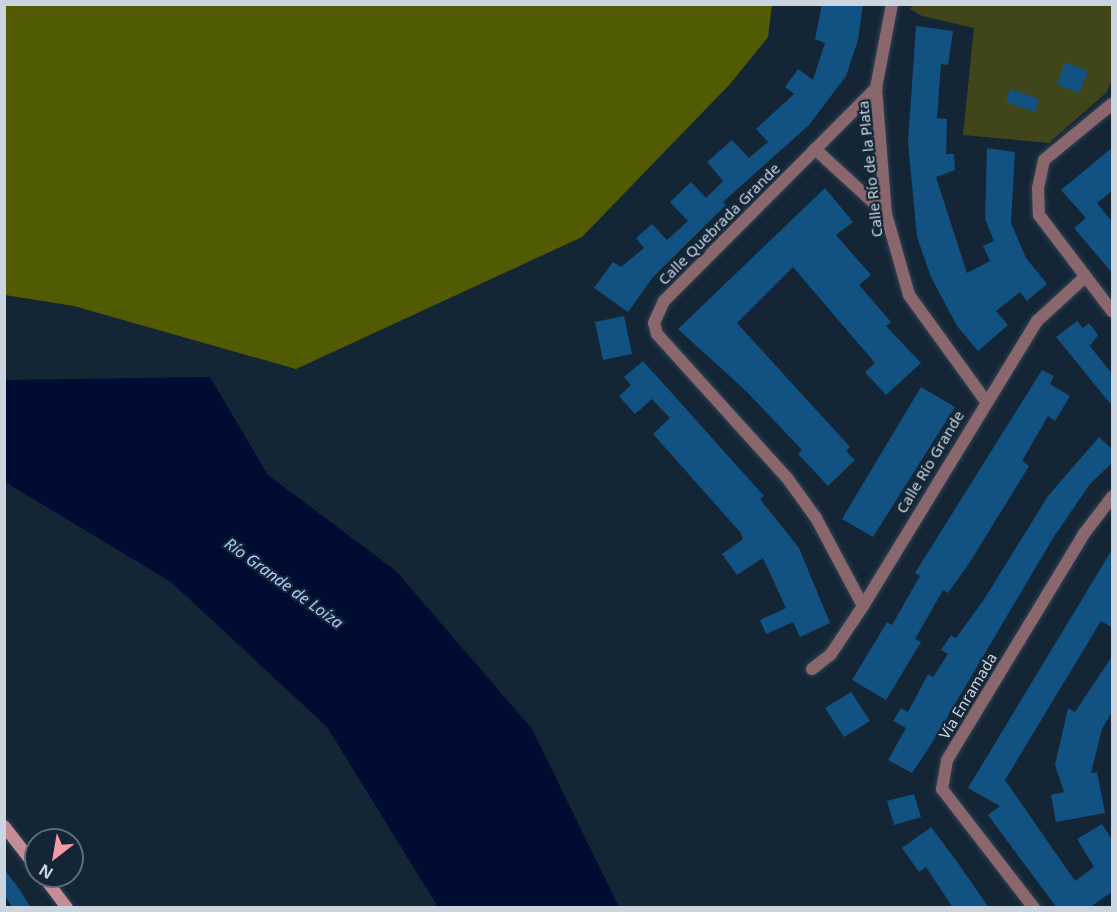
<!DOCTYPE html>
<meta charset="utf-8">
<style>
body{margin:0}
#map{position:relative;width:1117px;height:912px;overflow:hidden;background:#142636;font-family:"Noto Sans",sans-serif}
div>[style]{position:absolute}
.green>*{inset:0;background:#41461a}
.forest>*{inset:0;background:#535b02}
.water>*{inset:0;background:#000c32}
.building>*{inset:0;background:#115282}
.roads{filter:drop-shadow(0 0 2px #314251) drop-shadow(0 0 2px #314251)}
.street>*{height:12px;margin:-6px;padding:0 6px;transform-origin:6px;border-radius:6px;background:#89676d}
.secondary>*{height:12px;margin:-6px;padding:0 6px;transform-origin:6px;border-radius:6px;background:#c38c97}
span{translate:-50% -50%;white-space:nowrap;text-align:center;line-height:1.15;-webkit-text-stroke:4.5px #142636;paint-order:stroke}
.street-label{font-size:15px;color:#cad5e0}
.water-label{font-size:16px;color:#a9cbfc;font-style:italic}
.frame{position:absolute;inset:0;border:6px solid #cad5e0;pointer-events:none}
.north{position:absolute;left:24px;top:828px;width:60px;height:60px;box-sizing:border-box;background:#142636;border:2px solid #5d6c7a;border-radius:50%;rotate:211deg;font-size:16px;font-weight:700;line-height:24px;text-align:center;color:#cad5e0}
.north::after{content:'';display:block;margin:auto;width:21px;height:27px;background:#f49aa4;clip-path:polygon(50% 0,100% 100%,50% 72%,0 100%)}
</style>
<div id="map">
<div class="green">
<i style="clip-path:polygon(914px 4px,1112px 5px,1112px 79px,1107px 92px,1049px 143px,963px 135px,974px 28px,922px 16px,910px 9px)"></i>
</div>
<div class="forest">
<i style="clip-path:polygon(4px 5px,5px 4px,772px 5px,768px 37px,730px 84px,582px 237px,296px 369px,74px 306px,5px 295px)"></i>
</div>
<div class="water">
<i style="clip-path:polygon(210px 377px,268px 475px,396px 571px,532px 729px,619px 907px,438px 907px,327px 727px,171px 582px,5px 482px,5px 380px)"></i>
</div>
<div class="building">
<i style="clip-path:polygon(822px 4px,863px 4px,858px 40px,846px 76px,809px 125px,723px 202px,726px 205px,653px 277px,628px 312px,594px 288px,613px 262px,621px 267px,644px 248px,636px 238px,652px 224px,667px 240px,688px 221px,670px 202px,691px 182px,706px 198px,723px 181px,707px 162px,732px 140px,749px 158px,768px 142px,756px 129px,794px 94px,785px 87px,798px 69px,813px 80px,825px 43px,815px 39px)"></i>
<i style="clip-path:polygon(916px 26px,953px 31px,948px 65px,941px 64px,937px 118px,947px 119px,946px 154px,954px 154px,955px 170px,936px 177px,967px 273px,990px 261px,983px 246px,994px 241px,985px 219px,987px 148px,1015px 152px,1011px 223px,1026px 258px,1047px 284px,1027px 301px,1020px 292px,996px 311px,1008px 325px,978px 351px,957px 326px,931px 277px,917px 237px,908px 142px)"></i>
<i style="clip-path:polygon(1065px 62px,1088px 71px,1079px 93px,1057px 84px)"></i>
<i style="clip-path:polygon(1010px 89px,1039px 99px,1035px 112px,1006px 102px)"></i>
<i style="clip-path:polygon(1113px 147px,1113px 190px,1097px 203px,1113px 223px,1113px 274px,1074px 228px,1086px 218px,1061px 190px)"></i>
<i style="clip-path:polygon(825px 188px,853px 222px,836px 235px,871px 275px,859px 285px,891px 322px,886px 326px,921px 363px,886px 395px,865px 372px,875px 363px,793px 267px,737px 323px,850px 447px,846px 451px,855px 460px,828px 486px,798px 454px,802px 450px,747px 392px,678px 329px)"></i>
<i style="clip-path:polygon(624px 316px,632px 354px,603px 360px,595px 322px)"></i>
<i style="clip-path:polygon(1077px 321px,1083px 328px,1089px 323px,1098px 335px,1090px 346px,1113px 375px,1113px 407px,1056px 337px)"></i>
<i style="clip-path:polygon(643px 361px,764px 496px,760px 499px,799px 548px,830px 623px,800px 637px,793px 622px,766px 634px,760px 620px,786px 608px,763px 558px,737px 575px,722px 554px,743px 539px,740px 532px,653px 434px,670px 418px,652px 399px,635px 414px,619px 396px,631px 385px,624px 377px)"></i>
<i style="clip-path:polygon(1042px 370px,1054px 376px,1050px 384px,1070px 396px,1055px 421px,1048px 416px,1022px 461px,1029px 466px,970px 562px,948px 593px,943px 590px,915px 639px,921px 642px,886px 700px,852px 680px,887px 622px,892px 625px,920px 576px,915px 573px)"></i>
<i style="clip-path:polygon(921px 387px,955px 407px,873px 537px,842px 519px)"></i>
<i style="clip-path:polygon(1099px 437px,1113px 450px,1113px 462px,1090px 484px,1053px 538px,932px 743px,912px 773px,888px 760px,906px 728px,893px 721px,901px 708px,908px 712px,928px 674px,933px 677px,948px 654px,941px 650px,951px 635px,956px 638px,983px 601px,1048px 496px)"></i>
<i style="clip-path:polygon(1113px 548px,1113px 628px,1101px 621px,1005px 780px,1075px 881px,1094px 867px,1077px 839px,1102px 824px,1113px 841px,1113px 891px,1089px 908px,1057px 908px,988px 815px,1000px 806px,968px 788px)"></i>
<i style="clip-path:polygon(1113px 655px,1113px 710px,1102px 729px,1091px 773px,1097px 772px,1105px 813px,1056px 822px,1051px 795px,1064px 792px,1055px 765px,1068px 708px,1075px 712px)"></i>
<i style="clip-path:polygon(851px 692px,870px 721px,844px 737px,825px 708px)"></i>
<i style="clip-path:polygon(914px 794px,921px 817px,894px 825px,887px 801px)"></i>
<i style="clip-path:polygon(931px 827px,958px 863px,989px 908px,953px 908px,926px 867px,919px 872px,902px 848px)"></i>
<i style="clip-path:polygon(4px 869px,20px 890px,31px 908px,13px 908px,4px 895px)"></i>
</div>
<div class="roads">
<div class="street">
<i style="left:876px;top:88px;width:126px;rotate:85.5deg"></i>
<i style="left:886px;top:214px;width:84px;rotate:74.1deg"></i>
<i style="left:909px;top:295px;width:130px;rotate:54.1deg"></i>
<i style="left:1112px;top:104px;width:88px;rotate:140.5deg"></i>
<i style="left:1044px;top:160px;width:29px;rotate:102deg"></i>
<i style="left:1038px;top:188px;width:27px;rotate:88deg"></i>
<i style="left:1039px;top:215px;width:121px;rotate:52.8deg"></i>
<i style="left:815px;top:149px;width:96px;rotate:42.5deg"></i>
<i style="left:863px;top:606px;width:100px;rotate:-118.1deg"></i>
<i style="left:816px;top:518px;width:49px;rotate:-125.9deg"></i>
<i style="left:787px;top:478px;width:194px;rotate:-132.1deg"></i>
<i style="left:657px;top:334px;width:11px;rotate:-105deg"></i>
<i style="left:654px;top:323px;width:24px;rotate:-66deg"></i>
<i style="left:664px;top:301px;width:301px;rotate:-45.1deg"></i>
<i style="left:876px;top:88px;width:86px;rotate:-79.2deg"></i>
<i style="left:812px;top:669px;width:24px;rotate:-38deg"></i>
<i style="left:831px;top:654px;width:58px;rotate:-56.3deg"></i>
<i style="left:863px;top:606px;width:334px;rotate:-58.6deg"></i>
<i style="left:1037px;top:321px;width:65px;rotate:-42.5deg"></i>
<i style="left:1034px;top:908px;width:150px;rotate:-127.7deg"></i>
<i style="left:942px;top:789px;width:29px;rotate:-80deg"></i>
<i style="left:947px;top:760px;width:263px;rotate:-58.8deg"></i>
<i style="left:1083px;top:535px;width:48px;rotate:-52.7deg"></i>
</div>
<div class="secondary">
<i style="left:4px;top:826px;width:52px;rotate:52deg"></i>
<i style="left:43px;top:876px;width:40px;rotate:53deg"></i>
</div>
</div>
<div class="street-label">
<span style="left:870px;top:169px;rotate:-96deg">Calle Río de la Plata</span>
<span style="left:719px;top:224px;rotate:-45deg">Calle Quebrada Grande</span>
<span style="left:930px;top:462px;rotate:-59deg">Calle Río Grande</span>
<span style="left:968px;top:696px;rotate:-59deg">Vía Enramada</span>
</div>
<div class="water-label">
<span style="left:284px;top:583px;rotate:36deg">Río Grande de Loíza</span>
</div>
<div class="frame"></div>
<div class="north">N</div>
</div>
